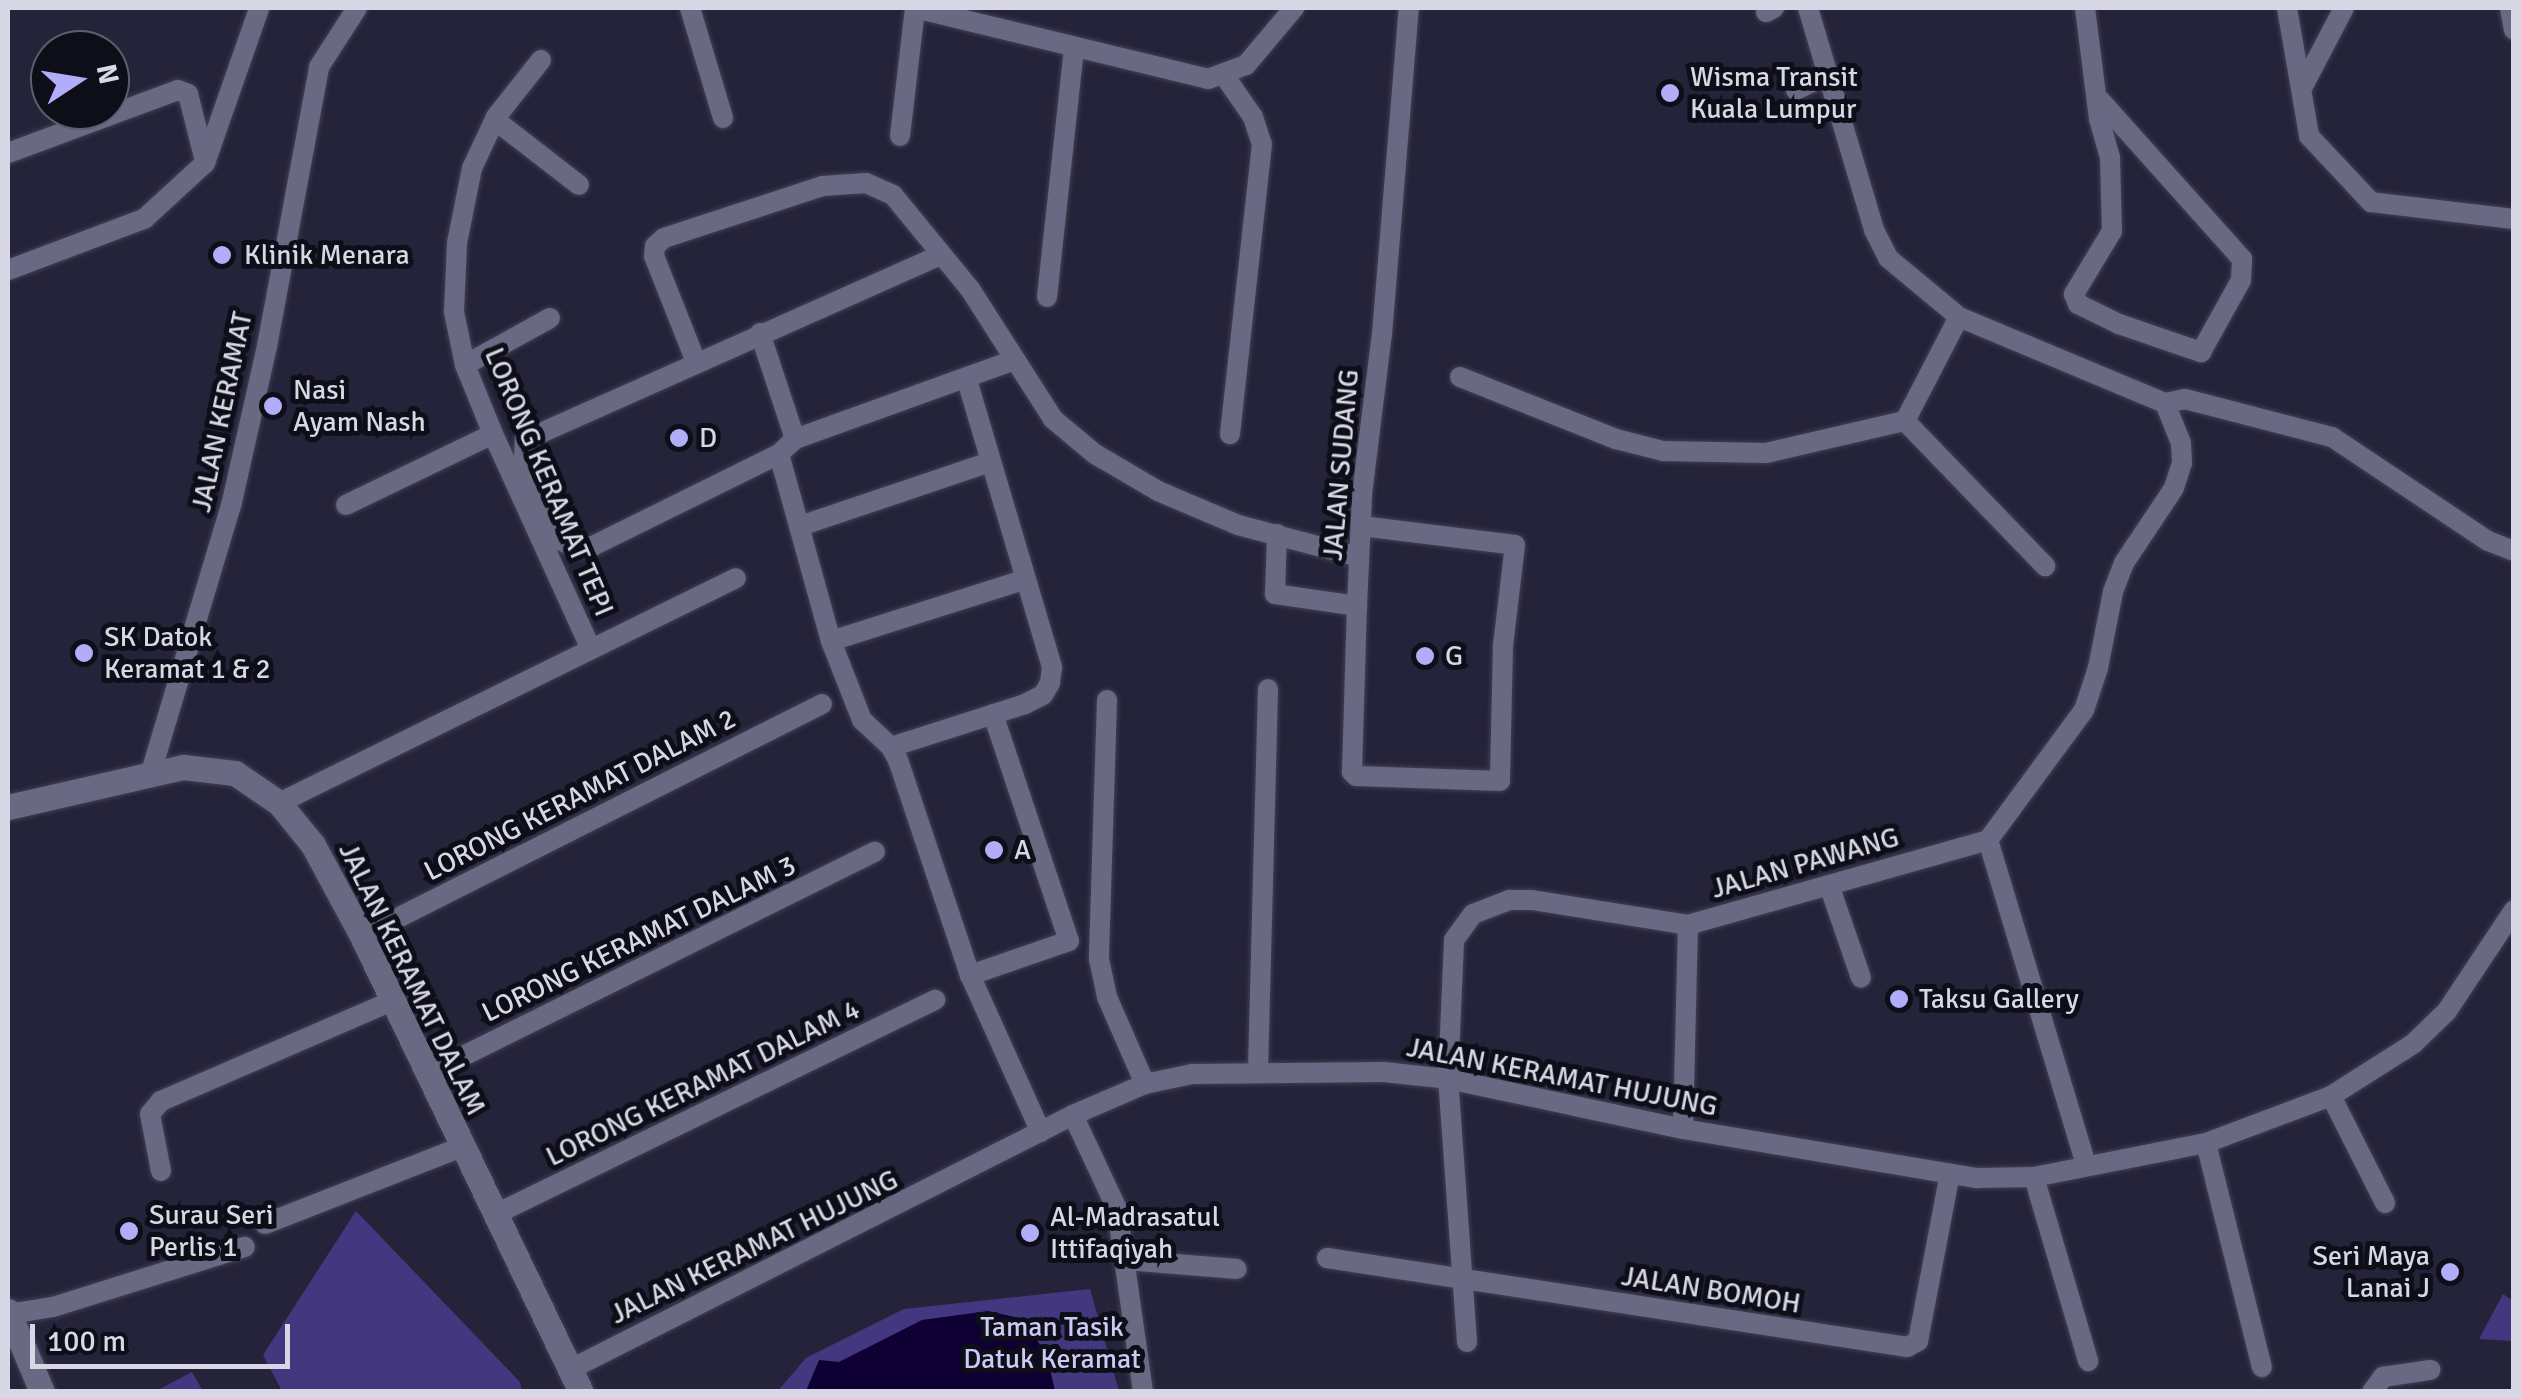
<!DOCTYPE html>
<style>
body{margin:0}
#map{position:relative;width:2521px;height:1399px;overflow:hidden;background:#25233a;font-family:Signika,sans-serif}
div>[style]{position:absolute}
.green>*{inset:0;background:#43387f}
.water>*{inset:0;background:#0f0034}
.roads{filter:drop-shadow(0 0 2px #424053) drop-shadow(0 0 2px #424053)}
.street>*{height:20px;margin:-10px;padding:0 10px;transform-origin:10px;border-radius:10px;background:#6a6984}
.secondary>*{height:25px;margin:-12.5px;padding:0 12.5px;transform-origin:12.5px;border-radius:12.5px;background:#6a6984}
.dots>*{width:28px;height:28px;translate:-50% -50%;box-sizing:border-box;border:5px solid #0e0e18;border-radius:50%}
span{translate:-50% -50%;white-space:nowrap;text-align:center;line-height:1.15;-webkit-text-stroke:10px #0e0e18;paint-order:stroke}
.poi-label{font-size:28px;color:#d7d7e6}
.left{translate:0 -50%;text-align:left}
.right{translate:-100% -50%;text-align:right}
.street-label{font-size:28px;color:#d7d7e6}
.park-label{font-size:28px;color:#cbc9f5}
.frame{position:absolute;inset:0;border:10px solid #d7d7e6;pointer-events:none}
.north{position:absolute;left:30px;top:30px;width:100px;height:100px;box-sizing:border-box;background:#0e0e18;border:2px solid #5e5e6a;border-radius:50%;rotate:78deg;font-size:28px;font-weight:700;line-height:40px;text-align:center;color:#d7d7e6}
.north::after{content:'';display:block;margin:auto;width:35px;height:45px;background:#b2adf9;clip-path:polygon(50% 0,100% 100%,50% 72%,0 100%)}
.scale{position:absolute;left:30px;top:1324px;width:260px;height:45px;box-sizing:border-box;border:5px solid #d7d7e6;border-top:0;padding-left:12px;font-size:30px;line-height:35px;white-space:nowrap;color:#d7d7e6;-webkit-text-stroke:8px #0e0e18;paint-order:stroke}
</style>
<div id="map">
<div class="green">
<i style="clip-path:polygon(356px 1211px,520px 1382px,522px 1391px,282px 1391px,263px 1355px)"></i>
<i style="clip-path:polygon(1090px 1289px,1119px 1391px,777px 1392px,806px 1358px,904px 1309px)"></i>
<i style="clip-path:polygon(2503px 1294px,2513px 1301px,2513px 1341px,2479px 1339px)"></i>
<i style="clip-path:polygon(192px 1372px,203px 1391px,156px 1391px)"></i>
</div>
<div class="water">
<i style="clip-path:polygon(988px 1311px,1024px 1319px,1047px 1356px,1055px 1391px,806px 1391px,819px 1360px,839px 1362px,922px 1320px)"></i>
</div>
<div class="roads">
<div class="street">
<i style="left:690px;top:8px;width:115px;rotate:73.3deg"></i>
<i style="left:915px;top:8px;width:301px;rotate:13.6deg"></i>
<i style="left:1208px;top:79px;width:40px;rotate:-20.2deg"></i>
<i style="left:1246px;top:65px;width:75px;rotate:-49.9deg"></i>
<i style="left:1808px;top:8px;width:232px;rotate:73.4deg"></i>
<i style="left:1874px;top:230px;width:31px;rotate:63deg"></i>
<i style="left:1888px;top:258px;width:92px;rotate:39.7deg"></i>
<i style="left:1959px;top:317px;width:223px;rotate:22.7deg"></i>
<i style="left:2165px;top:403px;width:43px;rotate:68.2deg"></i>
<i style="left:2181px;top:443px;width:20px;rotate:87deg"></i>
<i style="left:2182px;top:463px;width:26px;rotate:108deg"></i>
<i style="left:2174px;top:488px;width:90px;rotate:123.7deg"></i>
<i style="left:2124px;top:563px;width:31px;rotate:111deg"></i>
<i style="left:2113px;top:592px;width:77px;rotate:101.2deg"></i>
<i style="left:2098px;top:668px;width:44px;rotate:108.4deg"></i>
<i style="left:2084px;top:710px;width:162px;rotate:126.4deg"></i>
<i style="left:2085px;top:8px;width:112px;rotate:82.8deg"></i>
<i style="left:2099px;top:119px;width:40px;rotate:74deg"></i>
<i style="left:2110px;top:157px;width:74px;rotate:88.5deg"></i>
<i style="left:2112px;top:231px;width:74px;rotate:121.1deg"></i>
<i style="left:2074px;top:294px;width:11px;rotate:68deg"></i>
<i style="left:2078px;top:304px;width:46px;rotate:26deg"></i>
<i style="left:2119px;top:324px;width:87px;rotate:18.9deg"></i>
<i style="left:2201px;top:352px;width:82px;rotate:-60.9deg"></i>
<i style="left:2241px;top:280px;width:21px;rotate:-87deg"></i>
<i style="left:2242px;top:259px;width:213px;rotate:-131.8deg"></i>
<i style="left:2287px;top:8px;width:130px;rotate:80.2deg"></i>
<i style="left:2309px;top:136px;width:91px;rotate:46.8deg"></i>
<i style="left:2371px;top:202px;width:144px;rotate:6.8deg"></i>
<i style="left:2510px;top:8px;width:22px;rotate:80deg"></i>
<i style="left:1766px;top:12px;width:9px;rotate:-27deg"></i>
<i style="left:541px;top:60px;width:73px;rotate:128.3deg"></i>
<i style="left:496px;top:117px;width:56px;rotate:115.2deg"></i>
<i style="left:472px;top:168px;width:76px;rotate:101.3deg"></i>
<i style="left:457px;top:243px;width:69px;rotate:92.5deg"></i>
<i style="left:454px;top:312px;width:54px;rotate:78.3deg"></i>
<i style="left:465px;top:365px;width:74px;rotate:67.9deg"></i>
<i style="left:493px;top:434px;width:234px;rotate:65.5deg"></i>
<i style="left:1224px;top:75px;width:51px;rotate:55.4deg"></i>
<i style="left:1253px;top:117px;width:28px;rotate:72deg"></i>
<i style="left:1262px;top:144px;width:292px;rotate:96.3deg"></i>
<i style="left:2303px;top:86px;width:88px;rotate:-62.3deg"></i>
<i style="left:1796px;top:90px;width:37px;rotate:-26deg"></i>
<i style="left:495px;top:120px;width:106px;rotate:37.7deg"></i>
<i style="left:900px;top:136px;width:129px;rotate:-83.3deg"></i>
<i style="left:8px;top:153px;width:181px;rotate:-20.3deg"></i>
<i style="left:178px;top:90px;width:11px;rotate:22deg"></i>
<i style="left:188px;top:94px;width:69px;rotate:75.8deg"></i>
<i style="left:8px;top:270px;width:145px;rotate:-20.6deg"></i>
<i style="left:144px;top:219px;width:83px;rotate:-42.6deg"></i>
<i style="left:205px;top:163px;width:163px;rotate:-70.7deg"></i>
<i style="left:1047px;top:297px;width:251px;rotate:-83.8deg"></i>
<i style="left:760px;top:333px;width:112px;rotate:71.7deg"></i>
<i style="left:795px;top:439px;width:22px;rotate:137deg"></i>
<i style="left:779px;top:454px;width:194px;rotate:74.5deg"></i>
<i style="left:831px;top:641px;width:85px;rotate:68.6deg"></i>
<i style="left:862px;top:720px;width:40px;rotate:43deg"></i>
<i style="left:891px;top:747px;width:15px;rotate:62deg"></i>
<i style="left:898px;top:760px;width:227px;rotate:71.5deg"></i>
<i style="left:696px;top:362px;width:114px;rotate:-111.6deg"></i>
<i style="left:654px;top:256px;width:10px;rotate:-84deg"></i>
<i style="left:655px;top:246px;width:12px;rotate:-42deg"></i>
<i style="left:664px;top:238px;width:167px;rotate:-18.1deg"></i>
<i style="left:823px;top:186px;width:43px;rotate:-4deg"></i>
<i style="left:866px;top:183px;width:30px;rotate:24deg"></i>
<i style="left:893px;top:195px;width:122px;rotate:50.7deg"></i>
<i style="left:970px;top:289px;width:154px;rotate:57.4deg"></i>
<i style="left:1053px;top:419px;width:55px;rotate:39.8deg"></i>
<i style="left:1095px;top:454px;width:73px;rotate:30.4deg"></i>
<i style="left:1158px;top:491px;width:87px;rotate:23deg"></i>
<i style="left:1238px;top:525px;width:125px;rotate:14.8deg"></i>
<i style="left:465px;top:365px;width:97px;rotate:-28.9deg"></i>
<i style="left:1460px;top:377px;width:168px;rotate:21.7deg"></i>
<i style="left:1616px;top:439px;width:49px;rotate:14.3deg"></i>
<i style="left:1663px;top:451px;width:103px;rotate:1.1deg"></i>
<i style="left:1766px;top:453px;width:143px;rotate:-13deg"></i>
<i style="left:1905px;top:421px;width:117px;rotate:-62.6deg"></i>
<i style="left:2165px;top:403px;width:20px;rotate:-11deg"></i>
<i style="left:2185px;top:399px;width:152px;rotate:14.5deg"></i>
<i style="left:2332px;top:437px;width:187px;rotate:33.7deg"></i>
<i style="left:2488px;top:541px;width:28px;rotate:21deg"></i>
<i style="left:1905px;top:421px;width:202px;rotate:46deg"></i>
<i style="left:795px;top:439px;width:231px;rotate:-19.8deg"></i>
<i style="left:779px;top:454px;width:208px;rotate:153.7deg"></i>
<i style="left:593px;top:546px;width:15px;rotate:172deg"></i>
<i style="left:578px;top:548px;width:25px;rotate:-157deg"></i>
<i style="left:555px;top:538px;width:87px;rotate:-110.9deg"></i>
<i style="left:524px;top:457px;width:17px;rotate:-87deg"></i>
<i style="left:525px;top:440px;width:455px;rotate:-24deg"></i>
<i style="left:346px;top:505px;width:163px;rotate:-25.8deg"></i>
<i style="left:800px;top:526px;width:200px;rotate:-18.6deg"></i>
<i style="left:1361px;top:526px;width:155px;rotate:7deg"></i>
<i style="left:1515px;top:545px;width:101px;rotate:96.8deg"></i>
<i style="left:1503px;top:645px;width:136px;rotate:91.3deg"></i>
<i style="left:1500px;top:781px;width:144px;rotate:-178deg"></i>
<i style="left:1356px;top:776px;width:6px;rotate:-135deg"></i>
<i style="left:1352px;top:772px;width:166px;rotate:-88.3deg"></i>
<i style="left:1357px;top:606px;width:112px;rotate:-87.4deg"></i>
<i style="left:1362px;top:494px;width:161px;rotate:-82.9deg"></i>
<i style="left:1382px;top:334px;width:327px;rotate:-85.3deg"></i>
<i style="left:1277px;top:534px;width:60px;rotate:91.9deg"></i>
<i style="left:1275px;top:594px;width:83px;rotate:8.3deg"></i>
<i style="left:831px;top:641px;width:201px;rotate:-17.6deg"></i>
<i style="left:1107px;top:700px;width:259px;rotate:91.8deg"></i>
<i style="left:1099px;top:959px;width:39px;rotate:78deg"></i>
<i style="left:1107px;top:997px;width:95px;rotate:66.4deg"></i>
<i style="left:993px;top:714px;width:239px;rotate:71.5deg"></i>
<i style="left:1069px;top:941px;width:105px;rotate:161deg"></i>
<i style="left:970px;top:975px;width:172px;rotate:65.7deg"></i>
<i style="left:891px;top:747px;width:141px;rotate:-17.8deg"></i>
<i style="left:1025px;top:704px;width:20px;rotate:-27deg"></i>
<i style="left:1043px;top:695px;width:14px;rotate:-60deg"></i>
<i style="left:1050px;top:683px;width:16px;rotate:-83deg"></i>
<i style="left:1052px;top:667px;width:302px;rotate:-106.5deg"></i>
<i style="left:151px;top:772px;width:278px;rotate:-73.3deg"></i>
<i style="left:231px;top:506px;width:164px;rotate:-77.3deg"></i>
<i style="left:267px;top:346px;width:284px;rotate:-79.4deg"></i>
<i style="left:319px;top:67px;width:70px;rotate:-57.2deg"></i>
<i style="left:279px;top:803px;width:509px;rotate:-26.21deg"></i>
<i style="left:1988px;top:840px;width:338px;rotate:73.2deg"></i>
<i style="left:1829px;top:885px;width:98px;rotate:71deg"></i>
<i style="left:362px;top:936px;width:515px;rotate:-26.76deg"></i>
<i style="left:1258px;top:1070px;width:381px;rotate:-88.5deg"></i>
<i style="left:427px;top:1074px;width:500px;rotate:-26.4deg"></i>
<i style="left:2331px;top:1096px;width:120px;rotate:63.2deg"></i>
<i style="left:1073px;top:1115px;width:104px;rotate:64.9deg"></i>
<i style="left:1117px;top:1209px;width:185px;rotate:81.9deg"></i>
<i style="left:1683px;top:1129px;width:204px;rotate:-88.6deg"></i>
<i style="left:2206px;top:1143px;width:231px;rotate:76deg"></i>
<i style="left:161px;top:1171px;width:58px;rotate:-100.9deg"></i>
<i style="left:150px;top:1114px;width:17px;rotate:-50deg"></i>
<i style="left:161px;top:1101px;width:252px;rotate:-23.4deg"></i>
<i style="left:2034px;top:1177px;width:192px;rotate:73.6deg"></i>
<i style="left:494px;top:1215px;width:491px;rotate:-26deg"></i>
<i style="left:265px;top:1224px;width:211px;rotate:-21.4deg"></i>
<i style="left:1327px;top:1258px;width:587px;rotate:8.72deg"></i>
<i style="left:1907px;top:1347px;width:13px;rotate:-29deg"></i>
<i style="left:1918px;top:1341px;width:170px;rotate:-79.2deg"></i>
<i style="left:1127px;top:1260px;width:110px;rotate:4.7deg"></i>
<i style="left:9px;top:1314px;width:45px;rotate:-9deg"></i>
<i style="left:53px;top:1307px;width:201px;rotate:-17.4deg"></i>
<i style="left:1467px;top:1342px;width:264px;rotate:-94.1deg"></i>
<i style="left:1448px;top:1079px;width:139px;rotate:-87.5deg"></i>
<i style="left:1454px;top:940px;width:32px;rotate:-54deg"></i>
<i style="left:1473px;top:914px;width:40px;rotate:-21deg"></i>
<i style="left:1510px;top:900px;width:22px"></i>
<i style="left:1532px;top:900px;width:158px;rotate:9.1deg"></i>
<i style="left:1688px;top:925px;width:312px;rotate:-15.8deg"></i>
<i style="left:571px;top:1369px;width:563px;rotate:-26.84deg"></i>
<i style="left:1073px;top:1115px;width:78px;rotate:-23.3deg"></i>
<i style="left:1145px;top:1084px;width:48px;rotate:-12deg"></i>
<i style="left:1192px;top:1074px;width:192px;rotate:-0.6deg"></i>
<i style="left:1384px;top:1072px;width:64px;rotate:6.2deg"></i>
<i style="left:1448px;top:1079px;width:240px;rotate:12deg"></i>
<i style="left:1683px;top:1129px;width:298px;rotate:9.5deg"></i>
<i style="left:1977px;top:1178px;width:57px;rotate:-1deg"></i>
<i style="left:2034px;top:1177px;width:175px;rotate:-11.2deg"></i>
<i style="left:2206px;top:1143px;width:134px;rotate:-20.6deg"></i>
<i style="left:2331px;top:1096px;width:97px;rotate:-32.4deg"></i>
<i style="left:2413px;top:1044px;width:47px;rotate:-44.1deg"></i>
<i style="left:2447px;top:1011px;width:121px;rotate:-56.4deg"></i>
<i style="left:2372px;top:1392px;width:19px;rotate:-54deg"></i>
<i style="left:2383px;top:1377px;width:48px;rotate:-8.5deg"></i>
</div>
<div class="secondary">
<i style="left:8px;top:807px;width:180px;rotate:-12.9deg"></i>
<i style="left:183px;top:767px;width:52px;rotate:6.6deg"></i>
<i style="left:235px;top:773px;width:53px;rotate:34.3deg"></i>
<i style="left:279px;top:803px;width:54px;rotate:51deg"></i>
<i style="left:313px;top:845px;width:103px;rotate:61.7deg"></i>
<i style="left:362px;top:936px;width:506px;rotate:64.35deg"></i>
<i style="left:8px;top:1311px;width:88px;rotate:67.2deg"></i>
</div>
</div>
<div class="dots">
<i style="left:1670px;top:93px;background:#b2adf9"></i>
<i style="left:222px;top:255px;background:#b2adf9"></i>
<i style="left:273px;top:406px;background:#b2adf9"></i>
<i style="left:679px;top:438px;background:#b2adf9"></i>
<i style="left:84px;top:653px;background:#b2adf9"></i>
<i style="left:1425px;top:656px;background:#b2adf9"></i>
<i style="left:994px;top:850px;background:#b2adf9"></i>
<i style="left:1899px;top:999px;background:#b2adf9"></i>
<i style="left:129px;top:1231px;background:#b2adf9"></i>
<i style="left:1030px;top:1233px;background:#b2adf9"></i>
<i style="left:2450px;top:1272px;background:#b2adf9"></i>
</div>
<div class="poi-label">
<span class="left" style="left:1690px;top:93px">Wisma Transit<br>Kuala Lumpur</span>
<span class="left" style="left:244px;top:255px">Klinik Menara</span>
<span class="left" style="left:293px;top:406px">Nasi<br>Ayam Nash</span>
<span class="left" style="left:699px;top:438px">D</span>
<span class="left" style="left:104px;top:653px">SK Datok<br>Keramat 1 &amp; 2</span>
<span class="left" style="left:1445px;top:656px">G</span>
<span class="left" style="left:1014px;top:850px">A</span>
<span class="left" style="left:1919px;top:999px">Taksu Gallery</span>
<span class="left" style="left:149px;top:1231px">Surau Seri<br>Perlis 1</span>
<span class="left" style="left:1050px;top:1233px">Al-Madrasatul<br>Ittifaqiyah</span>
<span class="right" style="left:2430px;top:1272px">Seri Maya<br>Lanai J</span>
</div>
<div class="street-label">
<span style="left:222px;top:412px;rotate:-78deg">JALAN KERAMAT</span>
<span style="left:1341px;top:465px;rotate:-85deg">JALAN SUDANG</span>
<span style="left:549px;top:482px;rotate:67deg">LORONG KERAMAT TEPI</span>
<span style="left:580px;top:795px;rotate:-27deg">LORONG KERAMAT DALAM 2</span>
<span style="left:1805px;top:863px;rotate:-16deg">JALAN PAWANG</span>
<span style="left:639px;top:939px;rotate:-26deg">LORONG KERAMAT DALAM 3</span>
<span style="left:412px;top:979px;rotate:64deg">JALAN KERAMAT DALAM</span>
<span style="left:1562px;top:1077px;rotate:11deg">JALAN KERAMAT HUJUNG</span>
<span style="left:703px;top:1083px;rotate:-26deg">LORONG KERAMAT DALAM 4</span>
<span style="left:754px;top:1247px;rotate:-26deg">JALAN KERAMAT HUJUNG</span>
<span style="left:1711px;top:1290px;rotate:9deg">JALAN BOMOH</span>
</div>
<div class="park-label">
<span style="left:1052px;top:1343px">Taman Tasik<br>Datuk Keramat</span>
</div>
<div class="frame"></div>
<div class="north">N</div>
<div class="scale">100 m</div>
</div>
